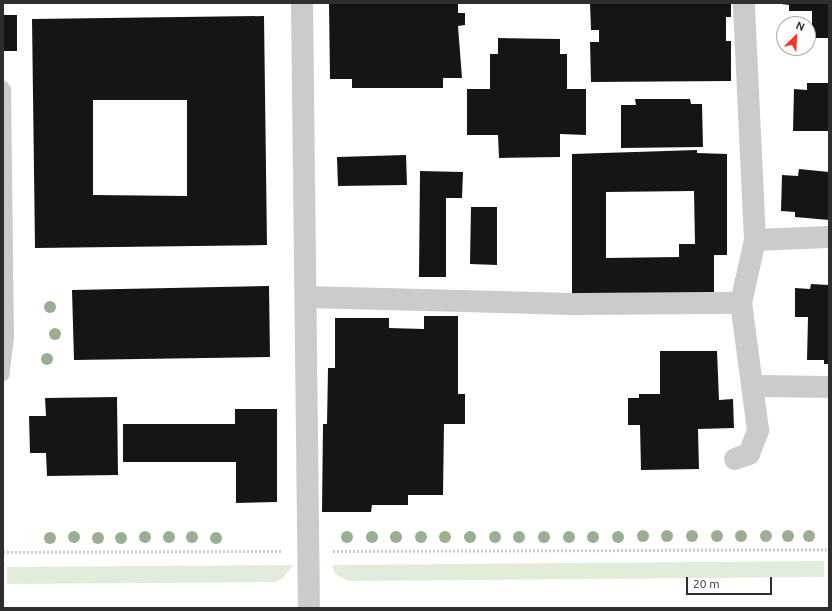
<!DOCTYPE html>
<style>
body{margin:0}
#map{position:relative;width:832px;height:611px;overflow:hidden;background:#fff;font-family:Ubuntu,sans-serif}
div>[style]{position:absolute}
.green>*{inset:0;background:#e1edda}
.building>*{inset:0;background:#151515}
.path>*{height:2.5px;margin-top:-1.25px;transform-origin:0;background:repeating-linear-gradient(90deg,#cbcbcb 0 2px,transparent 0 4px)}
.lane>*{height:11px;margin:-5.5px;padding:0 5.5px;transform-origin:5.5px;border-radius:5.5px;background:#cbcbcb}
.street>*{height:22px;margin:-11px;padding:0 11px;transform-origin:11px;border-radius:11px;background:#cbcbcb}
.trees>*{width:12px;height:12px;margin:-6px;border-radius:50%;background:#9aaf91}
span{translate:-50% -50%;white-space:nowrap;text-align:center;line-height:1.15;-webkit-text-stroke:4px #fff;paint-order:stroke}
.frame{position:absolute;inset:0;border:4px solid #2e2e2e;pointer-events:none}
.north{position:absolute;left:776px;top:16px;width:40px;height:40px;box-sizing:border-box;background:#fff;border:1px solid #ababab;border-radius:50%;rotate:24deg;font-size:11px;font-weight:700;line-height:16px;text-align:center;color:#2e2e2e}
.north::after{content:'';display:block;margin:auto;width:14px;height:18px;background:#f63620;clip-path:polygon(50% 0,100% 100%,50% 72%,0 100%)}
.scale{position:absolute;left:686px;top:577px;width:86px;height:18px;box-sizing:border-box;border:2px solid #2e2e2e;border-top:0;padding-left:5px;font-size:12px;line-height:14px;white-space:nowrap;color:#2e2e2e;-webkit-text-stroke:3px #fff;paint-order:stroke}
</style>
<div id="map">
<div class="green">
<i style="clip-path:polygon(824px 561px,824px 577px,348px 581px,335px 574px,332px 565px)"></i>
<i style="clip-path:polygon(293px 565px,283px 578px,275px 582px,7px 584px,7px 567px)"></i>
</div>
<div class="building">
<i style="clip-path:polygon(329px 3px,458px 3px,458px 13px,465px 13px,465px 25px,458px 26px,462px 78px,443px 78px,443px 88px,352px 88px,352px 79px,330px 79px)"></i>
<i style="clip-path:polygon(590px 3px,731px 3px,731px 17px,726px 17px,726px 41px,731px 41px,731px 81px,591px 82px,590px 42px,599px 42px,599px 30px,591px 30px)"></i>
<i style="clip-path:polygon(773px 3px,829px 3px,829px 38px,812px 38px,812px 11px,789px 11px,789px 5px)"></i>
<i style="clip-path:polygon(3px 15px,17px 15px,17px 51px,3px 51px)"></i>
<i style="clip-path:polygon(evenodd,264px 16px,267px 245px,35px 248px,32px 19px,264px 16px,93px 100px,187px 100px,187px 196px,93px 195px,93px 100px)"></i>
<i style="clip-path:polygon(498px 38px,560px 39px,560px 54px,567px 54px,567px 89px,586px 89px,586px 135px,560px 134px,560px 157px,499px 158px,498px 135px,467px 135px,467px 89px,490px 89px,490px 54px,498px 54px)"></i>
<i style="clip-path:polygon(807px 83px,829px 83px,829px 131px,793px 131px,794px 89px,807px 90px)"></i>
<i style="clip-path:polygon(635px 99px,690px 99px,691px 104px,702px 104px,703px 147px,621px 148px,621px 105px,636px 105px)"></i>
<i style="clip-path:polygon(evenodd,697px 150px,697px 153px,727px 154px,727px 255px,714px 255px,714px 293px,572px 294px,572px 154px,697px 150px,694px 191px,695px 244px,679px 244px,679px 257px,606px 258px,606px 192px,694px 191px)"></i>
<i style="clip-path:polygon(406px 155px,407px 185px,338px 186px,337px 157px)"></i>
<i style="clip-path:polygon(799px 169px,829px 172px,829px 220px,795px 217px,795px 212px,781px 211px,782px 175px,798px 176px)"></i>
<i style="clip-path:polygon(420px 171px,463px 172px,462px 198px,446px 198px,446px 277px,419px 277px)"></i>
<i style="clip-path:polygon(471px 207px,497px 207px,497px 265px,470px 264px)"></i>
<i style="clip-path:polygon(811px 284px,829px 285px,829px 364px,824px 364px,824px 360px,807px 360px,808px 317px,795px 317px,795px 288px,810px 289px)"></i>
<i style="clip-path:polygon(269px 286px,270px 357px,74px 360px,72px 290px)"></i>
<i style="clip-path:polygon(424px 316px,458px 316px,458px 394px,465px 394px,465px 424px,444px 424px,443px 495px,408px 495px,408px 505px,372px 505px,371px 512px,322px 512px,323px 424px,327px 424px,328px 368px,335px 368px,335px 318px,389px 318px,389px 328px,424px 329px)"></i>
<i style="clip-path:polygon(660px 351px,717px 351px,719px 400px,733px 399px,734px 428px,698px 429px,699px 469px,641px 470px,640px 425px,628px 425px,628px 398px,639px 398px,639px 394px,660px 394px)"></i>
<i style="clip-path:polygon(117px 397px,118px 475px,47px 476px,46px 453px,30px 453px,29px 416px,46px 416px,45px 398px)"></i>
<i style="clip-path:polygon(235px 409px,277px 409px,277px 502px,236px 503px,236px 462px,123px 462px,123px 424px,235px 424px)"></i>
</div>
<div class="path">
<i style="left:333px;top:551px;width:496px;rotate:-0.2deg"></i>
<i style="left:3px;top:552px;width:279px;rotate:-0.2deg"></i>
</div>
<div class="lane">
<i style="left:3px;top:86px;width:4px;rotate:56deg"></i>
<i style="left:5px;top:89px;width:248px;rotate:89.3deg"></i>
<i style="left:8px;top:337px;width:38px;rotate:97deg"></i>
</div>
<div class="street">
<i style="left:302px;top:3px;width:605px;rotate:89.34deg"></i>
<i style="left:755px;top:240px;width:74px;rotate:-2.3deg"></i>
<i style="left:306px;top:297px;width:273px;rotate:1.5deg"></i>
<i style="left:579px;top:304px;width:162px;rotate:-0.4deg"></i>
<i style="left:752px;top:386px;width:77px;rotate:0.7deg"></i>
<i style="left:735px;top:459px;width:15px;rotate:-20deg"></i>
<i style="left:749px;top:454px;width:26px;rotate:-69deg"></i>
<i style="left:758px;top:430px;width:128px;rotate:-97.6deg"></i>
<i style="left:741px;top:303px;width:65px;rotate:-77.5deg"></i>
<i style="left:755px;top:240px;width:237px;rotate:-92.7deg"></i>
</div>
<div class="trees">
<i style="left:50px;top:307px"></i>
<i style="left:55px;top:334px"></i>
<i style="left:47px;top:359px"></i>
<i style="left:643px;top:536px"></i>
<i style="left:667px;top:536px"></i>
<i style="left:692px;top:536px"></i>
<i style="left:717px;top:536px"></i>
<i style="left:741px;top:536px"></i>
<i style="left:766px;top:536px"></i>
<i style="left:788px;top:536px"></i>
<i style="left:809px;top:536px"></i>
<i style="left:74px;top:537px"></i>
<i style="left:145px;top:537px"></i>
<i style="left:169px;top:537px"></i>
<i style="left:192px;top:537px"></i>
<i style="left:347px;top:537px"></i>
<i style="left:372px;top:537px"></i>
<i style="left:396px;top:537px"></i>
<i style="left:421px;top:537px"></i>
<i style="left:445px;top:537px"></i>
<i style="left:470px;top:537px"></i>
<i style="left:495px;top:537px"></i>
<i style="left:519px;top:537px"></i>
<i style="left:544px;top:537px"></i>
<i style="left:569px;top:537px"></i>
<i style="left:593px;top:537px"></i>
<i style="left:618px;top:537px"></i>
<i style="left:50px;top:538px"></i>
<i style="left:98px;top:538px"></i>
<i style="left:121px;top:538px"></i>
<i style="left:216px;top:538px"></i>
</div>
<div class="frame"></div>
<div class="north">N</div>
<div class="scale">20 m</div>
</div>
